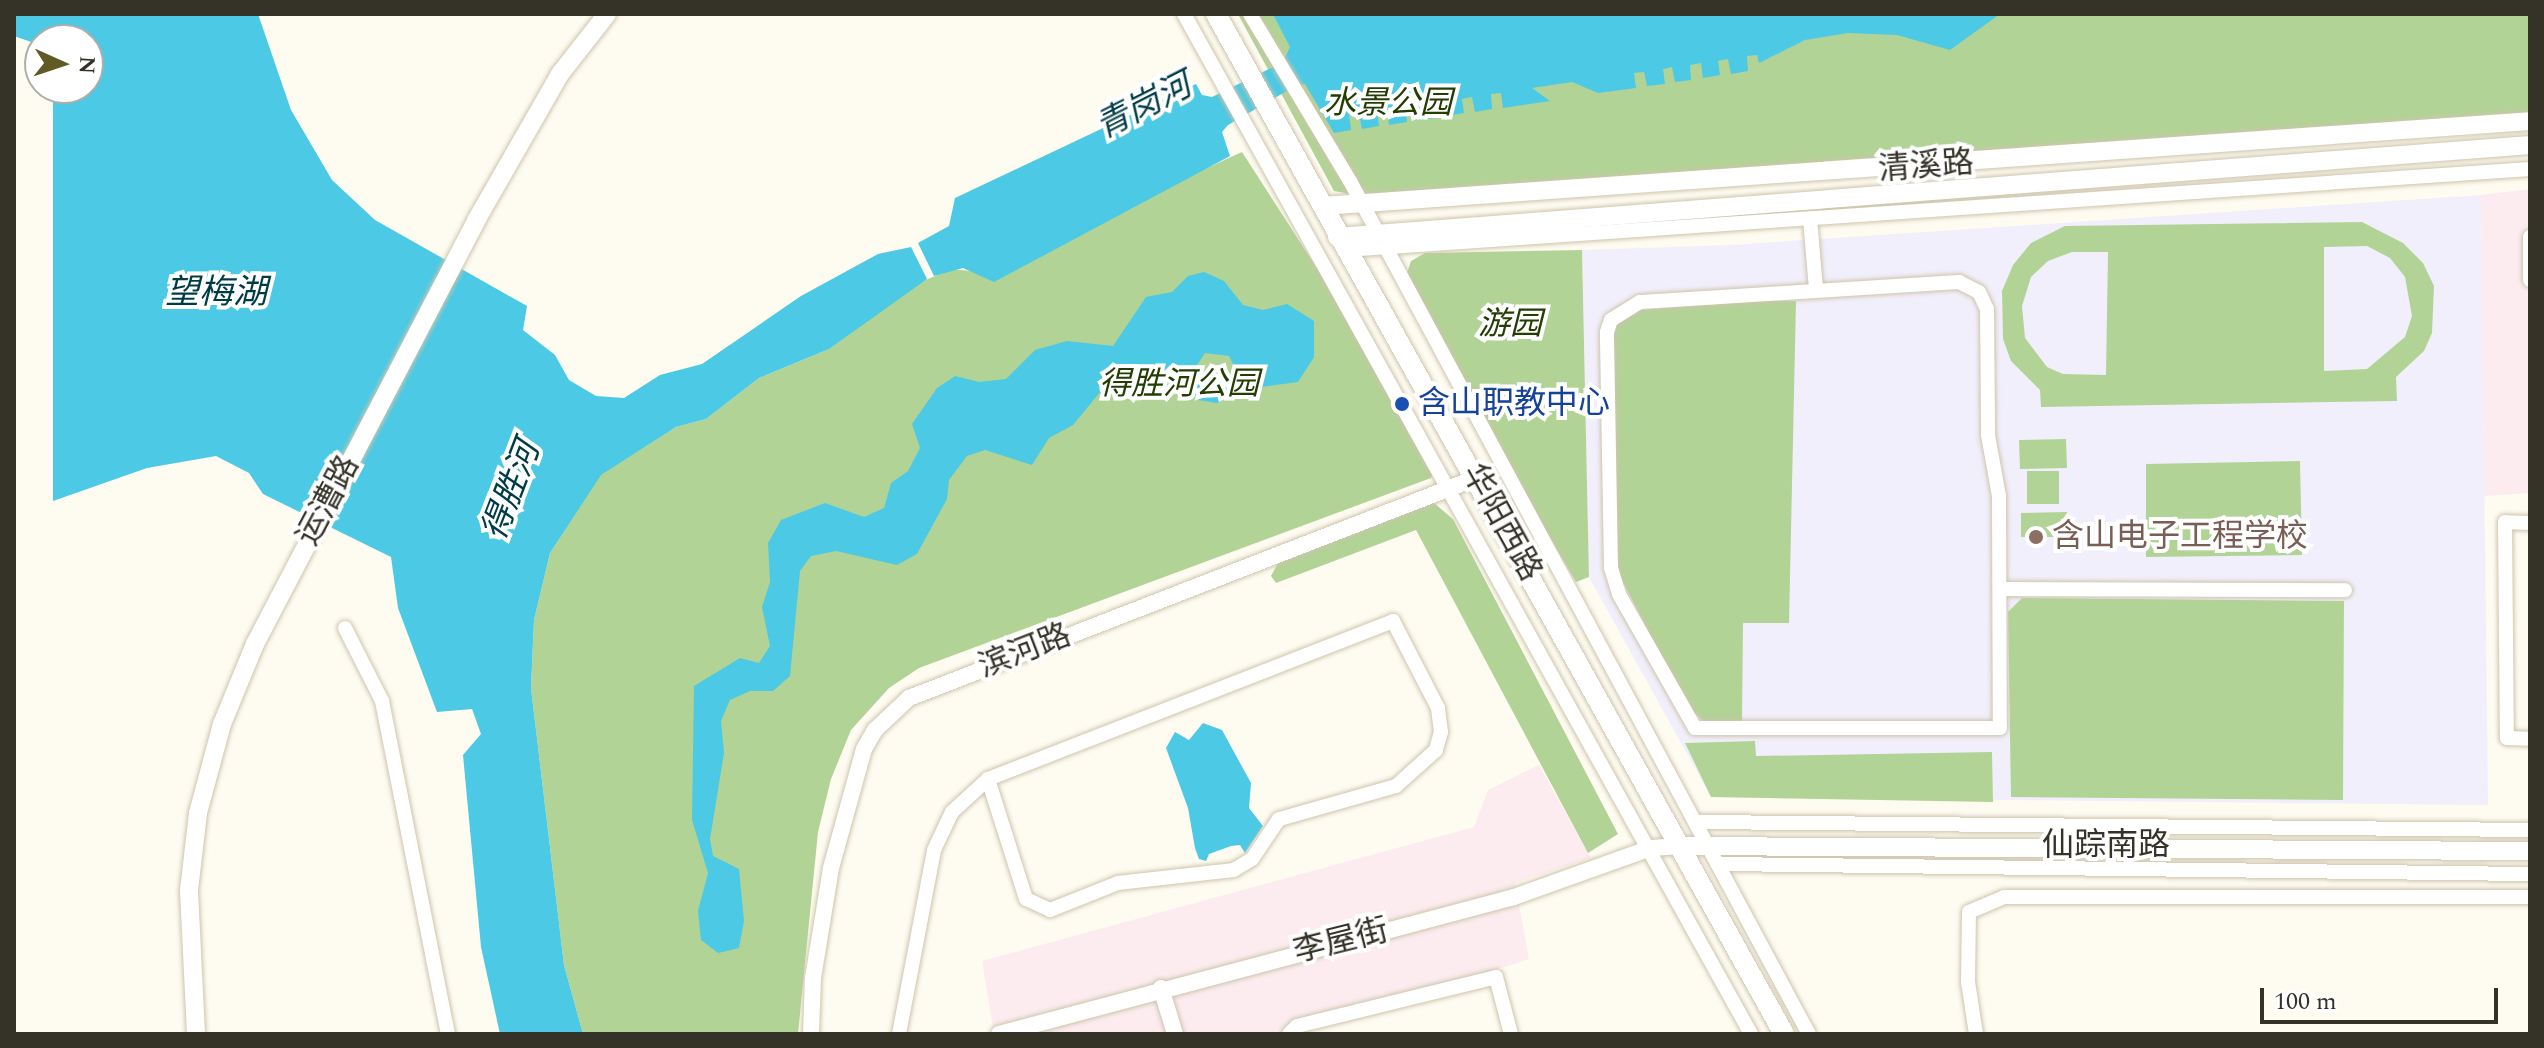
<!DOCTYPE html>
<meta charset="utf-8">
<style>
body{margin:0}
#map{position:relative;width:2544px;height:1048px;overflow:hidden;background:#fefbf1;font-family:Spectral,"Noto Sans SC",serif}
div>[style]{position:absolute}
.commercial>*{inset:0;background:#fcecf0}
.education>*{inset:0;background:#f2effc}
.green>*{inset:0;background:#b2d396}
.water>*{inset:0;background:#4bc9e5}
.roads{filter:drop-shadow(0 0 2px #cdc5ac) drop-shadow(0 0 2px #cdc5ac)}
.minor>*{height:14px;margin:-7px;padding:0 7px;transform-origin:7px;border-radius:7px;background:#fff}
.tertiary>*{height:16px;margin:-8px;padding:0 8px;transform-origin:8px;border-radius:8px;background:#fff}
.secondary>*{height:18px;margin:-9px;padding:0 9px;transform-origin:9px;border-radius:9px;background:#fff}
.primary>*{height:20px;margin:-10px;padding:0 10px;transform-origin:10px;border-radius:10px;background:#fff}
.dots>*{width:22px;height:22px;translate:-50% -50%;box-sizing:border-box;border:4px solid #fff;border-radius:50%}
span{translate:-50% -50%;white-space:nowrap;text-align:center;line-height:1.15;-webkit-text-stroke:8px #fff;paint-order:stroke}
.park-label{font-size:32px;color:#243d03;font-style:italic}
.street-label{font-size:32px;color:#353228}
.transit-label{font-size:32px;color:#164399}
.left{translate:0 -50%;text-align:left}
.education-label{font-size:32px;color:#785e54}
.water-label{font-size:34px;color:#003c47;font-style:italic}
.frame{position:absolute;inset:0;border:16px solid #353228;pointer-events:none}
.north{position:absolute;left:24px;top:24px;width:80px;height:80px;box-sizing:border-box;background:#fff;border:2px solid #aeada9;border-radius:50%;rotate:93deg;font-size:22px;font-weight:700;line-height:32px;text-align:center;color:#353228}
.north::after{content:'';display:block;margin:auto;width:28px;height:36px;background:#615a26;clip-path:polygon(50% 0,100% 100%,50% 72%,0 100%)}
.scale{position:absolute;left:2260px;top:988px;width:238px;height:36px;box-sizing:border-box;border:4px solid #353228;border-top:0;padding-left:10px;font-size:24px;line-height:28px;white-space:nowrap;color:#353228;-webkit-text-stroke:6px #fff;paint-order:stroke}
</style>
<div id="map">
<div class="commercial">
<i style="clip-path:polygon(2530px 189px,2530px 493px,2484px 496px,2481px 195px)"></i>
<i style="clip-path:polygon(1539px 765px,1591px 858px,1515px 883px,1529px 959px,1297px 1034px,994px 1034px,982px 961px,1474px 827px,1488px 790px)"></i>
</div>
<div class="education">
<i style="clip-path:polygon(2481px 195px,2488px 805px,1711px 797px,1589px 577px,1582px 250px,1730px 245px)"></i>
</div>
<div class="green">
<i style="clip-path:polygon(1238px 14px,2530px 14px,2530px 115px,1361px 196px,1334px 191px)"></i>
<i style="clip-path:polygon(1242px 152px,1440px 459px,1431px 478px,919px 668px,889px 688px,851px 730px,831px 779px,818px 832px,798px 1034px,583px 1034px,564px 965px,531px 688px,534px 620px,550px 553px,600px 475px,676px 427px,706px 419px,759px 378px,829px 349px,916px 284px,952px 269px,979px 272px)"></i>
<i style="clip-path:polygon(evenodd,2362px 222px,2403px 243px,2423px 263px,2434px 286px,2432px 333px,2424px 351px,2396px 377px,2397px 401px,2041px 407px,2040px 390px,2011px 361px,2003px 339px,2002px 291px,2013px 265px,2031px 243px,2065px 226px,2362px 222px,2367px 246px,2390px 258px,2405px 277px,2412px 316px,2405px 337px,2367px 369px,2324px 371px,2324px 247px,2367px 246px,2362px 222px,2072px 252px,2108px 252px,2106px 375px,2063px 374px,2047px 367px,2025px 338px,2022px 306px,2031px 277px,2048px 261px,2072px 252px)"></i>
<i style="clip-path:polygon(1582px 250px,1589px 577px,1576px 582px,1407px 297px,1406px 276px,1411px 261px,1425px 253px)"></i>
<i style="clip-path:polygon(1757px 301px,1796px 301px,1789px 623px,1743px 623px,1742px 723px,1704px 722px,1688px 707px,1617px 571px,1610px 335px,1616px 323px,1639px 310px)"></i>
<i style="clip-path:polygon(2066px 439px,2067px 468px,2020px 469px,2019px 440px)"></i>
<i style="clip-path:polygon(2300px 461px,2302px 555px,2146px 557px,2146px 464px)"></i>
<i style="clip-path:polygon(2027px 471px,2059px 471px,2059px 504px,2027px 504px)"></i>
<i style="clip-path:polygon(1434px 503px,1453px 519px,1618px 834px,1588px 853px,1416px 530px,1276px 583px,1271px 576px,1280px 559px)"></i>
<i style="clip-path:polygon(2067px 512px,2067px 537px,2021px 537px,2021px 513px)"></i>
<i style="clip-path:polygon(2022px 598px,2344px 601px,2343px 800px,2011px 797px,2008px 612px)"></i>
<i style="clip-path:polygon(1755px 741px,1756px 756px,1992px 752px,1993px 802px,1711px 797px,1685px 743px)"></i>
</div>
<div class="water">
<i style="clip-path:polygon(14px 14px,258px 14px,291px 110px,332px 180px,375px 220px,527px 306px,523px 330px,555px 355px,569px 380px,596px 396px,624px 398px,660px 375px,702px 364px,801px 296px,878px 254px,911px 247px,927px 279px,829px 349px,759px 378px,706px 419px,676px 427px,601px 475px,550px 553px,534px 620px,531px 688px,564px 965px,583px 1034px,500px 1034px,481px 947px,463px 755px,481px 734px,472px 709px,437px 712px,398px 608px,391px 557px,263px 494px,249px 473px,216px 456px,147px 468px,53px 501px,53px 88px,88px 88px,88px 40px,40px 40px,40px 52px,34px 43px,14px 36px)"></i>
<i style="clip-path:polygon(1273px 14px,2000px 14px,1950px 50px,1897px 35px,1848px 33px,1805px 40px,1759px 63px,1757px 55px,1747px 56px,1748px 71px,1731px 74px,1728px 59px,1718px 61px,1720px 75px,1703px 78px,1701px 63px,1690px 65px,1691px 80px,1675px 82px,1672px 67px,1663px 69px,1665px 84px,1647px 86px,1644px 72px,1634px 73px,1636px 88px,1598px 93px,1572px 82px,1532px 88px,1550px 101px,1503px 108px,1501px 93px,1491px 94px,1492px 109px,1475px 112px,1472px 97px,1462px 99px,1464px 113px,1446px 116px,1443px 101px,1434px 103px,1436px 118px,1418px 120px,1415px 105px,1405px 107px,1407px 122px,1389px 125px,1387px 110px,1377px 111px,1379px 126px,1362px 129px,1359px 114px,1349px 115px,1351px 130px,1334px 133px,1305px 84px,1297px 85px,1228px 125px,1222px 132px,1230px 156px,994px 282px,963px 268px,934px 276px,918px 243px,949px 226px,955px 198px,1196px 84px,1202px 95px,1212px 97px,1283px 62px,1290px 47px)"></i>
<i style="clip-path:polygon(evenodd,1204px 272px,1224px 281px,1243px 305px,1263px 310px,1287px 304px,1314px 321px,1314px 357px,1298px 382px,1252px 388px,1217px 403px,1198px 400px,1185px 385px,1174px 382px,1101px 391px,1073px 425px,1049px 438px,1032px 465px,985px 450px,967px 456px,949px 480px,947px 499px,917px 554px,897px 565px,836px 551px,811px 556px,800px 571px,790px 676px,773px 691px,750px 691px,730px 700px,721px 721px,724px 753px,710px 839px,713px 856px,739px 869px,744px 921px,739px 948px,718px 953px,701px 940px,698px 911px,708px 873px,692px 820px,694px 686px,740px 658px,759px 663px,770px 646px,762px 607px,770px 582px,768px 543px,781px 520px,825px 503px,864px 517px,884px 508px,891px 483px,908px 471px,920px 448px,912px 424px,937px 388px,955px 376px,979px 382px,1006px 379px,1035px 350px,1067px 341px,1113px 346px,1146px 297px,1172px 292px,1188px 276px,1204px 272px,1205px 353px,1229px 356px,1237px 372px,1224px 380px,1204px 377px,1195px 368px,1205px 353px)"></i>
<i style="clip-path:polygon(1203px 723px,1222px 730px,1251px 783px,1249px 808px,1263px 826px,1245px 853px,1240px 845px,1231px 846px,1209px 854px,1206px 861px,1199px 859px,1195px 848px,1188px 808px,1166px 748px,1175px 732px,1189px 740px)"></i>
</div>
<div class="roads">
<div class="minor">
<i style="left:1184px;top:14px;width:1167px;rotate:60.93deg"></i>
<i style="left:1250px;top:14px;width:195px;rotate:59.1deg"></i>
<i style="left:1350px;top:181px;width:969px;rotate:61.72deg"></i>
<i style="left:1810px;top:219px;width:70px;rotate:85.1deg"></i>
<i style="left:2530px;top:237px;width:43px;rotate:90deg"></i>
<i style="left:1345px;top:250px;width:1188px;rotate:-3.91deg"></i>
<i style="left:1959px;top:282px;width:22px;rotate:27deg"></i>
<i style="left:1979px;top:292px;width:19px;rotate:65deg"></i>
<i style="left:1987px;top:309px;width:126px;rotate:89.5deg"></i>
<i style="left:1988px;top:435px;width:62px;rotate:79.8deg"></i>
<i style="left:1999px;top:496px;width:232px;rotate:89.8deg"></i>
<i style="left:2000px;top:728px;width:305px;rotate:180deg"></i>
<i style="left:1695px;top:728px;width:154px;rotate:-119.6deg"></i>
<i style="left:1619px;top:594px;width:27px;rotate:-107deg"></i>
<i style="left:1611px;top:568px;width:236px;rotate:-91deg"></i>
<i style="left:1607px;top:332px;width:13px;rotate:-72deg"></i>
<i style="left:1611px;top:320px;width:34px;rotate:-32deg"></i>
<i style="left:1640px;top:302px;width:320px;rotate:-3.6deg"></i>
<i style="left:2530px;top:523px;width:25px;rotate:-178deg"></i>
<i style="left:2505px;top:522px;width:216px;rotate:89.5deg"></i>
<i style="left:2507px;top:738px;width:23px;rotate:2deg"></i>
<i style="left:2000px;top:589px;width:345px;rotate:0.2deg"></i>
<i style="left:345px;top:628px;width:82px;rotate:63.1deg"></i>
<i style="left:382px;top:701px;width:339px;rotate:78.8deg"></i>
<i style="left:1698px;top:822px;width:832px;rotate:0.55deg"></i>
<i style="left:1721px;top:864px;width:809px;rotate:0.71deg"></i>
<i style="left:899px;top:1034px;width:187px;rotate:-79.2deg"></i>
<i style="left:934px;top:850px;width:42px;rotate:-64.7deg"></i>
<i style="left:952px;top:812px;width:49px;rotate:-42.5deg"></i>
<i style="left:988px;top:779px;width:435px;rotate:-21.3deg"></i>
<i style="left:1393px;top:621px;width:98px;rotate:62.7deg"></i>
<i style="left:1438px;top:708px;width:24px;rotate:83deg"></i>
<i style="left:1441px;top:732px;width:19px;rotate:106deg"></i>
<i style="left:1436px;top:750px;width:54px;rotate:138deg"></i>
<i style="left:1396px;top:786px;width:122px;rotate:164.2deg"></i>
<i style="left:1279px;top:819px;width:48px;rotate:124deg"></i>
<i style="left:1252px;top:859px;width:21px;rotate:149deg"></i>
<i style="left:1234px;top:870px;width:117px;rotate:173.6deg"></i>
<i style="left:1118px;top:883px;width:73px;rotate:158.3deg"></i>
<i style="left:1050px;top:910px;width:26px;rotate:-155deg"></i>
<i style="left:1026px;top:899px;width:126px;rotate:-107.6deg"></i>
<i style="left:1289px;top:1034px;width:11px;rotate:-45deg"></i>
<i style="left:1297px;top:1026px;width:205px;rotate:-13.8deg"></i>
<i style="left:1496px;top:977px;width:59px;rotate:75.3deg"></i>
<i style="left:1976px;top:1034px;width:53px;rotate:-98.7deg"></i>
<i style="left:1968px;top:982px;width:70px;rotate:-89.2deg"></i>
<i style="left:1969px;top:912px;width:38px;rotate:-23deg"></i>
<i style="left:2004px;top:897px;width:526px"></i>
</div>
<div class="tertiary">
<i style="left:1161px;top:988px;width:48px;rotate:73.1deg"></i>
<i style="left:811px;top:1034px;width:56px;rotate:-88deg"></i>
<i style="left:813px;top:978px;width:111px;rotate:-80.7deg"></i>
<i style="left:831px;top:868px;width:123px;rotate:-74.5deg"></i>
<i style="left:864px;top:749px;width:22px;rotate:-60deg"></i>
<i style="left:875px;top:730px;width:47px;rotate:-43.3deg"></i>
<i style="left:909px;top:698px;width:608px;rotate:-21.21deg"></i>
<i style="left:999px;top:1034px;width:533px;rotate:-14.9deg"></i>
<i style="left:1514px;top:897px;width:145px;rotate:-19.7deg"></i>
<i style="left:1651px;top:848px;width:30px;rotate:-4deg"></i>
</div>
<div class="secondary">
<i style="left:1322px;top:206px;width:1211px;rotate:-4.02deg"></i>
<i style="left:1337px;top:237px;width:1197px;rotate:-4.41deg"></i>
<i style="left:1681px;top:846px;width:849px;rotate:0.34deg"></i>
<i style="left:196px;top:1034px;width:144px;rotate:-92.8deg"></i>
<i style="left:189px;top:890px;width:78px;rotate:-83.3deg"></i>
<i style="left:198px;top:813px;width:92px;rotate:-74.9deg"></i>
<i style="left:222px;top:724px;width:87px;rotate:-67.6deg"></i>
<i style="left:255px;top:644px;width:479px;rotate:-62.4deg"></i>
<i style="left:477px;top:219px;width:167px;rotate:-60.2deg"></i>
<i style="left:560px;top:74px;width:76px;rotate:-51.9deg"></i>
</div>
<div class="primary">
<i style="left:1216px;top:14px;width:1167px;rotate:60.89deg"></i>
</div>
</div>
<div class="dots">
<i style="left:1402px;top:404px;background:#1a4fb4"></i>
<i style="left:2036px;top:537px;background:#8d6e63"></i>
</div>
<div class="park-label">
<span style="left:1388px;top:104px">水景公园</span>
<span style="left:1510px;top:325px">游园</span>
<span style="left:1179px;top:385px">得胜河公园</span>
</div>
<div class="street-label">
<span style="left:1926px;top:167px;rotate:-4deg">清溪路</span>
<span style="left:329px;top:501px;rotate:-62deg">运漕路</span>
<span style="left:1501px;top:523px;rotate:61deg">华阳西路</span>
<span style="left:1025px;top:652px;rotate:-21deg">滨河路</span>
<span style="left:2106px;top:846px">仙踪南路</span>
<span style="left:1341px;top:942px;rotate:-14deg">李屋街</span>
</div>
<div class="transit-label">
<span class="left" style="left:1418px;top:404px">含山职教中心</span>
</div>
<div class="education-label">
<span class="left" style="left:2052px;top:537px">含山电子工程学校</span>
</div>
<div class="water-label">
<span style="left:1144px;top:107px;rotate:-27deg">青岗河</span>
<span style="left:216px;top:294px">望梅湖</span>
<span style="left:512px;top:491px;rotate:-69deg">得胜河</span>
</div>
<div class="frame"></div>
<div class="north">N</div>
<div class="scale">100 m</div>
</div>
